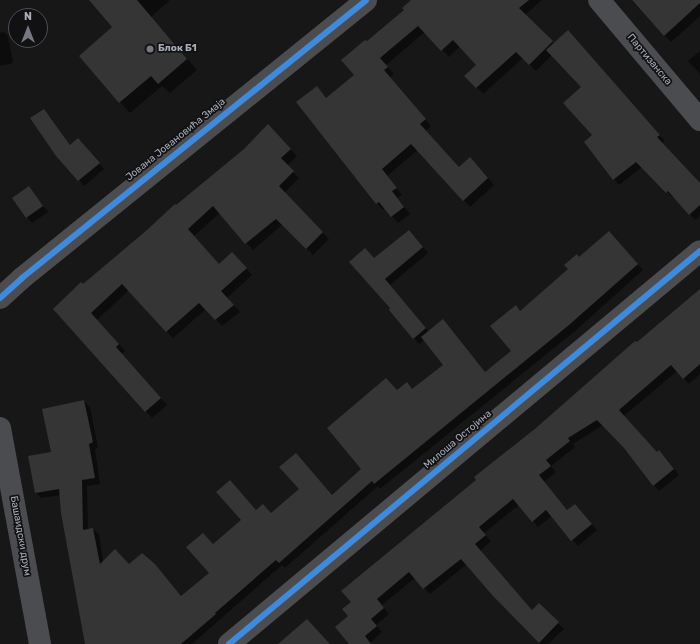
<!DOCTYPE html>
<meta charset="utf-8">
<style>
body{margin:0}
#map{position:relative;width:700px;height:644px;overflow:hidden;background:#171717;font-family:Rubik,sans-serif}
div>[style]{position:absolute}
.shadow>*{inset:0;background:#0007}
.building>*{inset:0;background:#353536}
.minor>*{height:22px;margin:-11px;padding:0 11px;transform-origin:11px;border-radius:11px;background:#4b4c50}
.cycleway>*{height:6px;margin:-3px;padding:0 3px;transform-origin:3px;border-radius:3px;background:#408adc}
.dots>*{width:11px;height:11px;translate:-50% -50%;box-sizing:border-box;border:2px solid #111113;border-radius:50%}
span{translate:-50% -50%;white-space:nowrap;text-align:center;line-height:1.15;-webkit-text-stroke:3.5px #111113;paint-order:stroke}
.poi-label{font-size:10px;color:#a8adb8;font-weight:700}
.left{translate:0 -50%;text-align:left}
.street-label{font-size:10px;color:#a8adb8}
.north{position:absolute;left:8px;top:8px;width:40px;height:40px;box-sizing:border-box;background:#111113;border:1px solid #4d4f55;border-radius:50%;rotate:0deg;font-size:11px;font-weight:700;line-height:16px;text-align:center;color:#a8adb8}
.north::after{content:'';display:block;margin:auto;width:14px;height:18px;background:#757880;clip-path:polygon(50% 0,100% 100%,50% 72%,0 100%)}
</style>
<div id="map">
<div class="shadow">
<i style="clip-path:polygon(90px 0,170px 0,151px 17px,197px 70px,170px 93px,162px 86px,130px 113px,120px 102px,113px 28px)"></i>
<i style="clip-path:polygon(412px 0,542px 0,525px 15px,554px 44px,573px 36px,665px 141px,662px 143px,700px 184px,700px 215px,695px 220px,673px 196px,672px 197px,642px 167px,619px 185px,614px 179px,594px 135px,582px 87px,552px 55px,536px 71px,523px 58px,483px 94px,466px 76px,477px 65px,460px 46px,449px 57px,425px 32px,386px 65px,394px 74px,390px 77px,431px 126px,426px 131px,459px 168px,477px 165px,494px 185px,470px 207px,418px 150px,387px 176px,402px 195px,397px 198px,410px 214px,398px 223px,385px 208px,383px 210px,377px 203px,317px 88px,327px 99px,356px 75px,367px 43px,406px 10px)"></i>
<i style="clip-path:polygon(631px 0,700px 0,700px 16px,671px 42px)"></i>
<i style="clip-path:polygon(4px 32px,8px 36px,13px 63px,0 66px,0 33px)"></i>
<i style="clip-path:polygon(700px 51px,700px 74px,688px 61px)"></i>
<i style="clip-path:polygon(49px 116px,71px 146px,83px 144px,104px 169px,84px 186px,79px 180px)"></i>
<i style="clip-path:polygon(268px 126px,297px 156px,287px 166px,299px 178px,284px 193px,329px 239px,313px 255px,283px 224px,253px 250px,220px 213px,194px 236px,219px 265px,239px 260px,252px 275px,227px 298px,240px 312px,222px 326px,206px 309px,173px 338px,129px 290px,97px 320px,125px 351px,121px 354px,167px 405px,152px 418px,54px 309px,244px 150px)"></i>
<i style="clip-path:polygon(29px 188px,48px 212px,32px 223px,27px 217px)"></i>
<i style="clip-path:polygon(414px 236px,428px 253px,390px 285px,429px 332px,443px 321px,485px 373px,512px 351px,520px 311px,569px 269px,580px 258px,615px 238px,643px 270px,575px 331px,380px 489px,378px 486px,285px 568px,282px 565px,192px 644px,87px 644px,61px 495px,41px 498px,36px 493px,52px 452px,84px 401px,90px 407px,98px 447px,95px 450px,100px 484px,87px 486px,88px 530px,93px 529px,99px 534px,103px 562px,160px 571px,182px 597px,210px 573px,213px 545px,242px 521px,235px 487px,257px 511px,272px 514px,300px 489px,301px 460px,333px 496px,363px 470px,398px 391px,407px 384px,413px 390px,444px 365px,424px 340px,419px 344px,390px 310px,392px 309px,375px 259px)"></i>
<i style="clip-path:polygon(700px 291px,700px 374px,689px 384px,677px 371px,624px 416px,658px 453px,665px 457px,679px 475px,659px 491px,624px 448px,603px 425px,573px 444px,575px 447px,551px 466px,556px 472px,544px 482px,568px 511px,575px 505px,597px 530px,578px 546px,552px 516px,538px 527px,519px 505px,484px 533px,491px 541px,480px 551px,533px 611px,539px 605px,564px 629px,548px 644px,541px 644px,494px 596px,467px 564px,430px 594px,415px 578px,382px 605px,389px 614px,376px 625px,382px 632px,370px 643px,371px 644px,351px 644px,350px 617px,478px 480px)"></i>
</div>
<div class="building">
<i style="clip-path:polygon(89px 0,137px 0,187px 59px,158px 84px,151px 76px,119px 103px,79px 56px,112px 27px)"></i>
<i style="clip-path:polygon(411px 0,529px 0,519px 8px,553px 41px,529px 65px,516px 52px,476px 88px,464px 76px,476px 65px,453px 40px,441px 51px,418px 26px,380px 58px,388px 67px,384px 70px,426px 119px,420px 124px,459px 167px,470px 157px,488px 178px,463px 201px,411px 144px,382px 169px,397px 188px,392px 191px,404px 207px,391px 217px,379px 202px,376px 204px,296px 102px,317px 86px,326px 98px,354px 75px,341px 60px,365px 40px,367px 41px,404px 10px,402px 8px)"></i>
<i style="clip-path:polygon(632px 0,700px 0,700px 3px,664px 36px)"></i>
<i style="clip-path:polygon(568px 30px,660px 135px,657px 137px,700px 183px,700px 205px,689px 215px,668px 191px,666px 193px,636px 162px,613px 180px,584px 142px,592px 135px,563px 103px,581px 87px,546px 50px)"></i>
<i style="clip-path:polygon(44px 109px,70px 145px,78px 138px,100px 163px,78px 181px,56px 156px,30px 118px)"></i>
<i style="clip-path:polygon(268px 124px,291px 149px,281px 158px,294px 171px,279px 186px,323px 232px,306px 249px,276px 219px,245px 244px,213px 206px,188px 229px,219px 264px,232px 252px,247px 268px,221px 291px,234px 305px,215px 320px,199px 303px,166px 332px,122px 284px,91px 313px,119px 344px,116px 347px,161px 398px,145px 412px,53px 309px,81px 282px,83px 284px,147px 230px,175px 204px,176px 205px,244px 149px)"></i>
<i style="clip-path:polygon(29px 186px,43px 206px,26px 218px,12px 198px)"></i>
<i style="clip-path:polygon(409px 230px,423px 247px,385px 279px,426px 328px,413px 339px,389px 310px,390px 308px,349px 262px,365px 248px,374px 258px)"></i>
<i style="clip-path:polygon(609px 231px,638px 264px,569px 325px,374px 484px,372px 481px,279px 563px,276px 560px,215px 613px,216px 614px,181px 644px,85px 644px,61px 513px,59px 489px,35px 493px,28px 456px,51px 452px,42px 409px,84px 400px,93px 442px,89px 444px,95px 478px,82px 480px,83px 530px,93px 528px,100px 564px,115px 549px,129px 564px,142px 553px,155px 564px,181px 596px,209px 573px,186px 547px,203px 533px,213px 544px,241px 520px,216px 492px,230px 480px,256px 510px,263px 504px,271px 513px,299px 489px,279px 467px,296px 453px,332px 495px,361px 469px,327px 428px,386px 378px,397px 390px,407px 382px,412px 389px,443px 365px,421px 337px,443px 319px,485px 372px,511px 351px,490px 326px,516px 305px,520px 311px,568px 269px,564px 265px,577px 254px,579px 257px)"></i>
<i style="clip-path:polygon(700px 289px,700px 364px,683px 379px,671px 365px,619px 410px,657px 452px,659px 450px,674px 469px,653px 486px,624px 448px,597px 420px,568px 438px,570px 441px,546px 460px,551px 466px,539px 475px,567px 510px,575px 504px,592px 524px,571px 541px,546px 510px,532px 522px,513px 499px,479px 527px,486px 535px,475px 544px,532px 610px,539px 603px,559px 622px,539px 643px,493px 596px,461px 559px,423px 589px,409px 572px,377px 599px,384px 608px,371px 619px,377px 626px,365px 636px,371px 644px,349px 644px,335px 627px,348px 616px,342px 609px,351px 602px,341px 591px,476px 480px,474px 477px,536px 428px,635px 341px,637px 342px)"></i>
<i style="clip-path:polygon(307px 619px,330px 644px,278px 644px)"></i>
</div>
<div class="minor">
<i style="left:599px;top:0;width:157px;rotate:49.9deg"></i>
<i style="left:0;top:298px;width:30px;rotate:-42deg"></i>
<i style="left:22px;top:278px;width:442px;rotate:-38.9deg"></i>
<i style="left:0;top:428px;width:220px;rotate:79.5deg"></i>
<i style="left:229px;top:644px;width:613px;rotate:-39.84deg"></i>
</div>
<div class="cycleway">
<i style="left:0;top:298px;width:30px;rotate:-42deg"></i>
<i style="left:22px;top:278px;width:442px;rotate:-38.9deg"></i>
<i style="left:229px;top:644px;width:613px;rotate:-39.84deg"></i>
</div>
<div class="dots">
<i style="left:150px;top:49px;background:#757880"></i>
</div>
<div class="poi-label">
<span class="left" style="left:158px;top:49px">Блок Б1</span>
</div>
<div class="street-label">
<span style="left:649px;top:60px;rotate:50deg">Партизанска</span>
<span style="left:176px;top:140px;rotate:-39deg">Јована Јовановића Змаја</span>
<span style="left:458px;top:440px;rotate:-40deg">Милоша Остојина</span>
<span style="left:20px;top:536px;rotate:80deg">Башаидски друм</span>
</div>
<div class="north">N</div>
</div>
